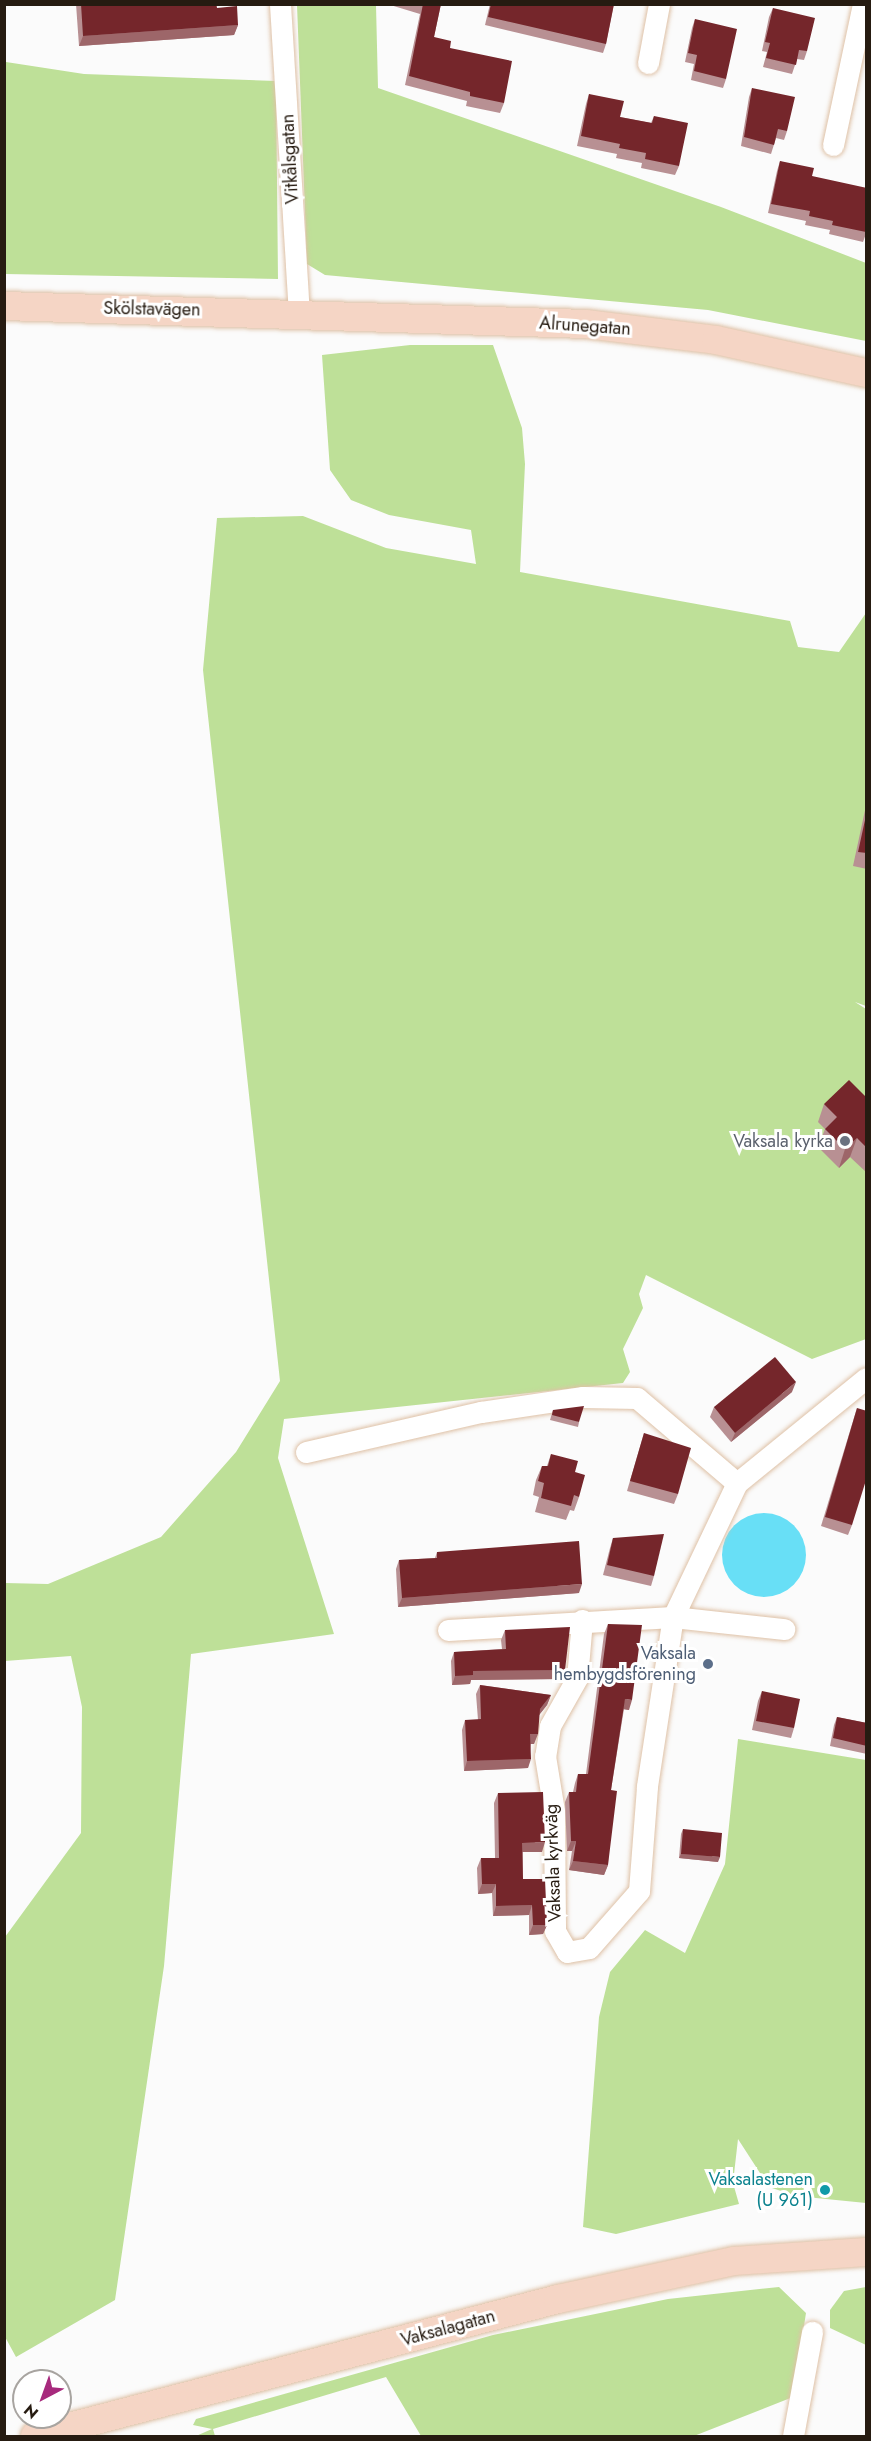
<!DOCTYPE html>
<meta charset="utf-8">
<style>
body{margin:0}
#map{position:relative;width:871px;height:2441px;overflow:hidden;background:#fbfbfb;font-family:Jost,sans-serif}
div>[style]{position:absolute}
.green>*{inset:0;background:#bee098}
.water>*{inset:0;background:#68dff6}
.round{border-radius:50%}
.roads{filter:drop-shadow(0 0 2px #dec1a6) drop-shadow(0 0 2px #dec1a6)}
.street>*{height:21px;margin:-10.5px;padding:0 10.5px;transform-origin:10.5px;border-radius:10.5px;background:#fff}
.secondary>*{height:28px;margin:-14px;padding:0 14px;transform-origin:14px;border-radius:14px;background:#f5d5c5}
.wall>*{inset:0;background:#b89093}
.shaded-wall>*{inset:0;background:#9d6669}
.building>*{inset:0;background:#75262b}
.dots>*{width:16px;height:16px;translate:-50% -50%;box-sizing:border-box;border:3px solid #fff;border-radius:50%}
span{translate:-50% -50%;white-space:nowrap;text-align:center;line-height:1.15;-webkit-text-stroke:6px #fff;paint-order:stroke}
.street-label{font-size:18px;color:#261b11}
.worship-label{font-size:18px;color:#5b616d}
.right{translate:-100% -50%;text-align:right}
.service-label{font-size:18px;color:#4e5e75}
.culture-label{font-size:18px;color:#0d838f}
.frame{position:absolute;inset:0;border:6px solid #261b11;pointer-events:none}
.north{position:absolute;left:12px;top:2369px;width:60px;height:60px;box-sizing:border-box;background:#fff;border:2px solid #a8a4a0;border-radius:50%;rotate:221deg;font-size:16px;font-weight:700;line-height:24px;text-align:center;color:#261b11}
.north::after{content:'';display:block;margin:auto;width:21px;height:27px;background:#a72a7d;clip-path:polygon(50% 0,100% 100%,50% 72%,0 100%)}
</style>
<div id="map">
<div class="green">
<i style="clip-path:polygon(297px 5px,376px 5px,378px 88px,721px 207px,866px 263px,866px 341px,708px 310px,325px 275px,307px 264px)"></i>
<i style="clip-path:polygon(4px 58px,6px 62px,84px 74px,276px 81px,278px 279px,5px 274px)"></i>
<i style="clip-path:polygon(410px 345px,493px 345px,522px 428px,525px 464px,520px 572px,790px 621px,798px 647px,839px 652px,866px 613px,866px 1006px,855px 1002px,866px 1009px,866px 1339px,812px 1359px,646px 1275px,639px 1294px,643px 1308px,623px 1349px,630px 1372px,623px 1383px,284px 1419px,278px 1458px,334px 1634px,191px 1654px,164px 1966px,115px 2300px,16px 2357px,4px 2335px,5px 1937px,81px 1833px,82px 1707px,71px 1656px,5px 1661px,5px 1583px,48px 1584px,161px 1537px,236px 1452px,280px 1381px,203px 670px,217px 518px,303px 516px,386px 548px,476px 564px,471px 530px,389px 515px,351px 500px,330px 470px,322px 355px)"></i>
<i style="clip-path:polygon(738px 1739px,866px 1760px,866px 2203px,796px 2196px,769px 2187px,738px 2139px,733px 2183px,739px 2204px,616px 2234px,583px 2227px,599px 2017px,610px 1972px,645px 1930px,685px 1953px,725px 1864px)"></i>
<i style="clip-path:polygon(779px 2287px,806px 2313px,793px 2397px,694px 2436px,421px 2436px,386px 2377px,213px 2429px,215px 2436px,196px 2436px,212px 2429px,193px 2425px,196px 2419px,493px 2335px,668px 2299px)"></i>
<i style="clip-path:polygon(866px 2287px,866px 2345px,830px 2328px,830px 2310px,844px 2291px)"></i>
</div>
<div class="water">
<i class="round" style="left:722px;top:1513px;width:84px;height:84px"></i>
</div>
<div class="roads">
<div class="street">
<i style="left:280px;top:4px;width:310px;rotate:86.5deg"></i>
<i style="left:648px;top:63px;width:60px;rotate:-79.4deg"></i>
<i style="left:833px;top:145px;width:144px;rotate:-78deg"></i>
<i style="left:306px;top:1452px;width:180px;rotate:-12.9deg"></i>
<i style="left:481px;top:1412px;width:103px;rotate:-8.4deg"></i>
<i style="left:583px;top:1397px;width:54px;rotate:1.1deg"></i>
<i style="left:637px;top:1398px;width:131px;rotate:40.4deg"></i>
<i style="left:582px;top:1620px;width:58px;rotate:94.9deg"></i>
<i style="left:577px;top:1678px;width:55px;rotate:119.4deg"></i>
<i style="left:550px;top:1726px;width:30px;rotate:99deg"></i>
<i style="left:545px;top:1756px;width:56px;rotate:80.7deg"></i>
<i style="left:554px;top:1811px;width:120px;rotate:89.5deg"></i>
<i style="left:555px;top:1931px;width:24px;rotate:60deg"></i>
<i style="left:567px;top:1952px;width:22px;rotate:-10deg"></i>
<i style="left:589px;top:1948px;width:76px;rotate:-48.7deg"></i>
<i style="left:639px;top:1891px;width:105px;rotate:-85.6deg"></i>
<i style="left:647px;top:1786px;width:171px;rotate:-81.3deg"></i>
<i style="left:673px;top:1617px;width:148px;rotate:-64.5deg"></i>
<i style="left:737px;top:1483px;width:166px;rotate:-39.1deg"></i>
<i style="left:448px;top:1630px;width:225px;rotate:-3.3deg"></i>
<i style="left:673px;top:1617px;width:112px;rotate:6.2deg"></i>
<i style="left:793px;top:2436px;width:106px;rotate:-79.6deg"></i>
</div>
<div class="secondary">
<i style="left:4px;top:306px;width:582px;rotate:1.77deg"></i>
<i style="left:586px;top:324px;width:131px;rotate:7deg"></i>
<i style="left:716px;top:340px;width:154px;rotate:12.4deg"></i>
<i style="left:35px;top:2436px;width:541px;rotate:-14.68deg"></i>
<i style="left:558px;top:2299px;width:180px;rotate:-12.2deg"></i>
<i style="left:734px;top:2261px;width:132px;rotate:-3.9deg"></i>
</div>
</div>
<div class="wall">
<i style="clip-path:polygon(76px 4px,216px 4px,217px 8px,238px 25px,234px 35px,79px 46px)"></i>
<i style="clip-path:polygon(387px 4px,441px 4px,434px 37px,450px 48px,504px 103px,500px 113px,466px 106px,467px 101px,405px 85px,420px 14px)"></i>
<i style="clip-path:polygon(490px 4px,614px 4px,606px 44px,603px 53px,485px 25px)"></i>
<i style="clip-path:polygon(773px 8px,807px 51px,804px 60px,797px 59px,792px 74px,763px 67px,767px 52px,762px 51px,769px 17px)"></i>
<i style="clip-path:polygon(695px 19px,726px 79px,723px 88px,691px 80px,694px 64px,685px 62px,692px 28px)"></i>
<i style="clip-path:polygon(752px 88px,787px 131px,784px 140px,776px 138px,771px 154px,741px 146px,749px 97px)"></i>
<i style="clip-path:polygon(589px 94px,620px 117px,651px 123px,654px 116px,679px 166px,675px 175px,641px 168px,642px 163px,616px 158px,617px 154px,577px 146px,586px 104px)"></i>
<i style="clip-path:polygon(780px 161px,812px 176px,867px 231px,863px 242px,829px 234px,830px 230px,805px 225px,806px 221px,768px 213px,777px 171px)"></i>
<i style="clip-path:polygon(867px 801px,867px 869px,853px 866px)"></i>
<i style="clip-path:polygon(867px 1098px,867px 1173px,850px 1157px,839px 1168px,818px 1147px,825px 1129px,818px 1122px,824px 1104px)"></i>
<i style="clip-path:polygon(792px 1392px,731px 1442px,710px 1417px,714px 1407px)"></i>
<i style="clip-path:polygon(857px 1408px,852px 1525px,848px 1535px,821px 1526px)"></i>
<i style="clip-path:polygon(553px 1410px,579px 1422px,578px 1427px,550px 1420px)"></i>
<i style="clip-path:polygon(644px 1433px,678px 1494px,674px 1504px,627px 1491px)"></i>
<i style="clip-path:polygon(551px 1454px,579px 1497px,574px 1511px,570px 1510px,566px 1520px,535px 1512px,539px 1497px,533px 1495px,536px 1480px,542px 1466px,547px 1466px)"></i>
<i style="clip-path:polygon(613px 1538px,654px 1576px,651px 1586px,603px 1575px,610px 1548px)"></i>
<i style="clip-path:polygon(437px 1552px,579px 1593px,398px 1607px,396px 1569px,399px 1560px,435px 1558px)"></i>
<i style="clip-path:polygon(608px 1624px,629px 1710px,624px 1709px,611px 1790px,608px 1865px,604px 1875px,569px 1870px,572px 1851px,567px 1851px,565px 1802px,569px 1792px,573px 1792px,575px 1783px,578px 1774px,586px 1774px,604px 1634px)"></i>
<i style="clip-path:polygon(505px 1630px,565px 1670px,562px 1679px,471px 1680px,470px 1684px,452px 1685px,451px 1661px,454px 1652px,502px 1649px,501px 1640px)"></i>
<i style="clip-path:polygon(480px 1685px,551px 1695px,547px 1705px,539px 1715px,534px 1744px,531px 1744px,528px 1768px,464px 1771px,462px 1730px,465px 1720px,478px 1720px,476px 1694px)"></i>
<i style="clip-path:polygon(762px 1691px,794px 1728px,791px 1738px,752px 1730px,758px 1701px)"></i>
<i style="clip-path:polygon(837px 1717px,867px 1723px,867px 1754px,830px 1746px,834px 1725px)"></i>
<i style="clip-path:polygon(498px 1793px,542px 1852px,523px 1852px,523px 1879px,547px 1925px,543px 1934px,529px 1935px,529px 1915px,493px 1916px,492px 1893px,478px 1894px,477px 1868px,481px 1858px,495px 1858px,494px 1803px)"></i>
<i style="clip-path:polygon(683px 1829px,718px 1862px,679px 1858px,681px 1834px)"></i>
</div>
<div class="shaded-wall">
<i style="clip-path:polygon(238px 25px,234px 35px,79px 46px,83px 36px)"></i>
<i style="clip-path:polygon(857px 1138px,850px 1157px,839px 1168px,845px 1149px)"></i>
<i style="clip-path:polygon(796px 1382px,792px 1392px,731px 1442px,735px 1433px)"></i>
<i style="clip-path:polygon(582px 1584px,579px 1593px,398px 1607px,402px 1598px)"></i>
<i style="clip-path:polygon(565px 1670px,562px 1679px,471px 1680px,470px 1684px,452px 1685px,455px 1676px,473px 1671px)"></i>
<i style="clip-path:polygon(551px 1695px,547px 1705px,536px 1719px,540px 1709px)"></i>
<i style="clip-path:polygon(625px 1699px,632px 1700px,629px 1710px,622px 1709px)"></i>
<i style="clip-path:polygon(530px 1734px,538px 1734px,534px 1744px,527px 1744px)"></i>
<i style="clip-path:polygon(531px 1759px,528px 1768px,464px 1771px,467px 1761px)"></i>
<i style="clip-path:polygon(571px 1841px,576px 1841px,572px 1851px,567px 1851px)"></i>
<i style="clip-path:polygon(545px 1842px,542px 1852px,519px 1852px,522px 1843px)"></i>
<i style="clip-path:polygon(681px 1854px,720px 1857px,718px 1862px,679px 1858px)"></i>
<i style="clip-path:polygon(573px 1861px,608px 1865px,604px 1875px,569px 1870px)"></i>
<i style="clip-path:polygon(482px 1884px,496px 1884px,492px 1893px,478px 1894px)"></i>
<i style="clip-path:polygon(532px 1905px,529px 1915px,493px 1916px,496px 1906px)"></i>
<i style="clip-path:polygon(533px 1925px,547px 1925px,543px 1934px,529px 1935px)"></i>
</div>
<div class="building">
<i style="clip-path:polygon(81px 4px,216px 4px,217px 8px,237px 6px,238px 25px,83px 36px)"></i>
<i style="clip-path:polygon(423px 4px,441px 4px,434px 37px,451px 41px,450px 48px,512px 61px,504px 103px,470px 96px,470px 92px,409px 76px)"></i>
<i style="clip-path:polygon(491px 4px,579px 5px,614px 4px,606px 44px,488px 17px)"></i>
<i style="clip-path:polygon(773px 8px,815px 18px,807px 51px,799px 50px,796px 65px,766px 58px,770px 43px,765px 42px)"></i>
<i style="clip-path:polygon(695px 19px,737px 29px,726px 79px,694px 71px,697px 55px,688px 53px)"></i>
<i style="clip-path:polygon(752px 88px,795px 97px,787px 131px,778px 129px,774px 145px,744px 137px)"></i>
<i style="clip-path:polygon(589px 94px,624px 101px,620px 117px,652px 123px,654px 116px,688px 123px,679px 166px,645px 159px,646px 153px,619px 148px,620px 144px,581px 136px)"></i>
<i style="clip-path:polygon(780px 161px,814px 168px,812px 176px,867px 188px,866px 232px,832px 225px,833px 221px,809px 216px,810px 211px,771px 204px)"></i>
<i style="clip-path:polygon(867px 811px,867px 853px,858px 852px)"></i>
<i style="clip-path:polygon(849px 1080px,867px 1098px,867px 1148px,857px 1138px,845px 1149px,825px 1129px,837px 1117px,824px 1104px)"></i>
<i style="clip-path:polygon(775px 1357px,796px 1382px,735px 1433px,714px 1407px)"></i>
<i style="clip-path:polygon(584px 1406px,579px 1422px,552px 1415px,553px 1410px)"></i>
<i style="clip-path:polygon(857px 1408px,867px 1411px,867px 1477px,852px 1525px,825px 1517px)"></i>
<i style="clip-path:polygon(644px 1433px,691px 1448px,678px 1494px,630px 1481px)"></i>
<i style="clip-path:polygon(551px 1454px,578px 1461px,575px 1472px,585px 1475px,579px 1497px,574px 1495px,571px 1506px,541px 1498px,544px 1483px,538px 1481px,542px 1466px,548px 1466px)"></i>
<i style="clip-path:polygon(664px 1534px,654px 1576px,607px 1565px,613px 1538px)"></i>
<i style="clip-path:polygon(579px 1541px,582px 1584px,402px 1598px,399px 1560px,437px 1558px,437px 1552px)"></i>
<i style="clip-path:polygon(608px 1624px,642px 1625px,632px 1700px,625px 1699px,611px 1790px,617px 1791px,608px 1865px,573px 1861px,576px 1841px,571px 1841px,569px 1792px,576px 1792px,578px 1774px,588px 1774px)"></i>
<i style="clip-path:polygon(570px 1627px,565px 1670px,473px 1671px,473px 1675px,455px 1676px,454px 1652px,506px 1649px,505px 1630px)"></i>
<i style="clip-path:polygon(480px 1685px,551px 1695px,540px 1709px,538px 1734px,530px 1734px,531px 1759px,467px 1761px,465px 1720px,481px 1719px)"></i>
<i style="clip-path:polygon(762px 1691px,800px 1699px,794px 1728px,756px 1721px)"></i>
<i style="clip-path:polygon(837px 1717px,867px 1723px,867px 1746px,833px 1738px)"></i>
<i style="clip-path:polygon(543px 1792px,545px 1842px,522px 1843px,523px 1879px,545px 1879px,547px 1925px,533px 1925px,532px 1905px,496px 1906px,496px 1884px,482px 1884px,481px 1858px,499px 1858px,498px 1793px)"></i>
<i style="clip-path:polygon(683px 1829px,722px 1833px,720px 1857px,681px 1854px)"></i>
</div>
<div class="dots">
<i style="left:845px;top:1141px;background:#6b7280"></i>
<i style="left:708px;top:1664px;background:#5c6f8a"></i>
<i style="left:825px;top:2190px;background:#0f9aa8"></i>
</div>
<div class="street-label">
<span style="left:290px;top:159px;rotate:-93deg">Vitkålsgatan</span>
<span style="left:152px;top:309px;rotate:1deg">Skölstavägen</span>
<span style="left:585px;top:326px;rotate:4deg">Alrunegatan</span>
<span style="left:553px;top:1863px;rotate:-92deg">Vaksala kyrkväg</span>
<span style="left:448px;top:2328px;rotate:-15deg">Vaksalagatan</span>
</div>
<div class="worship-label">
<span class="right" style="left:833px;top:1141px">Vaksala kyrka</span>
</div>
<div class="service-label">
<span class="right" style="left:696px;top:1664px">Vaksala<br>hembygdsförening</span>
</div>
<div class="culture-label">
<span class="right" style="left:813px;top:2190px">Vaksalastenen<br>(U 961)</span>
</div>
<div class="frame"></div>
<div class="north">N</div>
</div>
